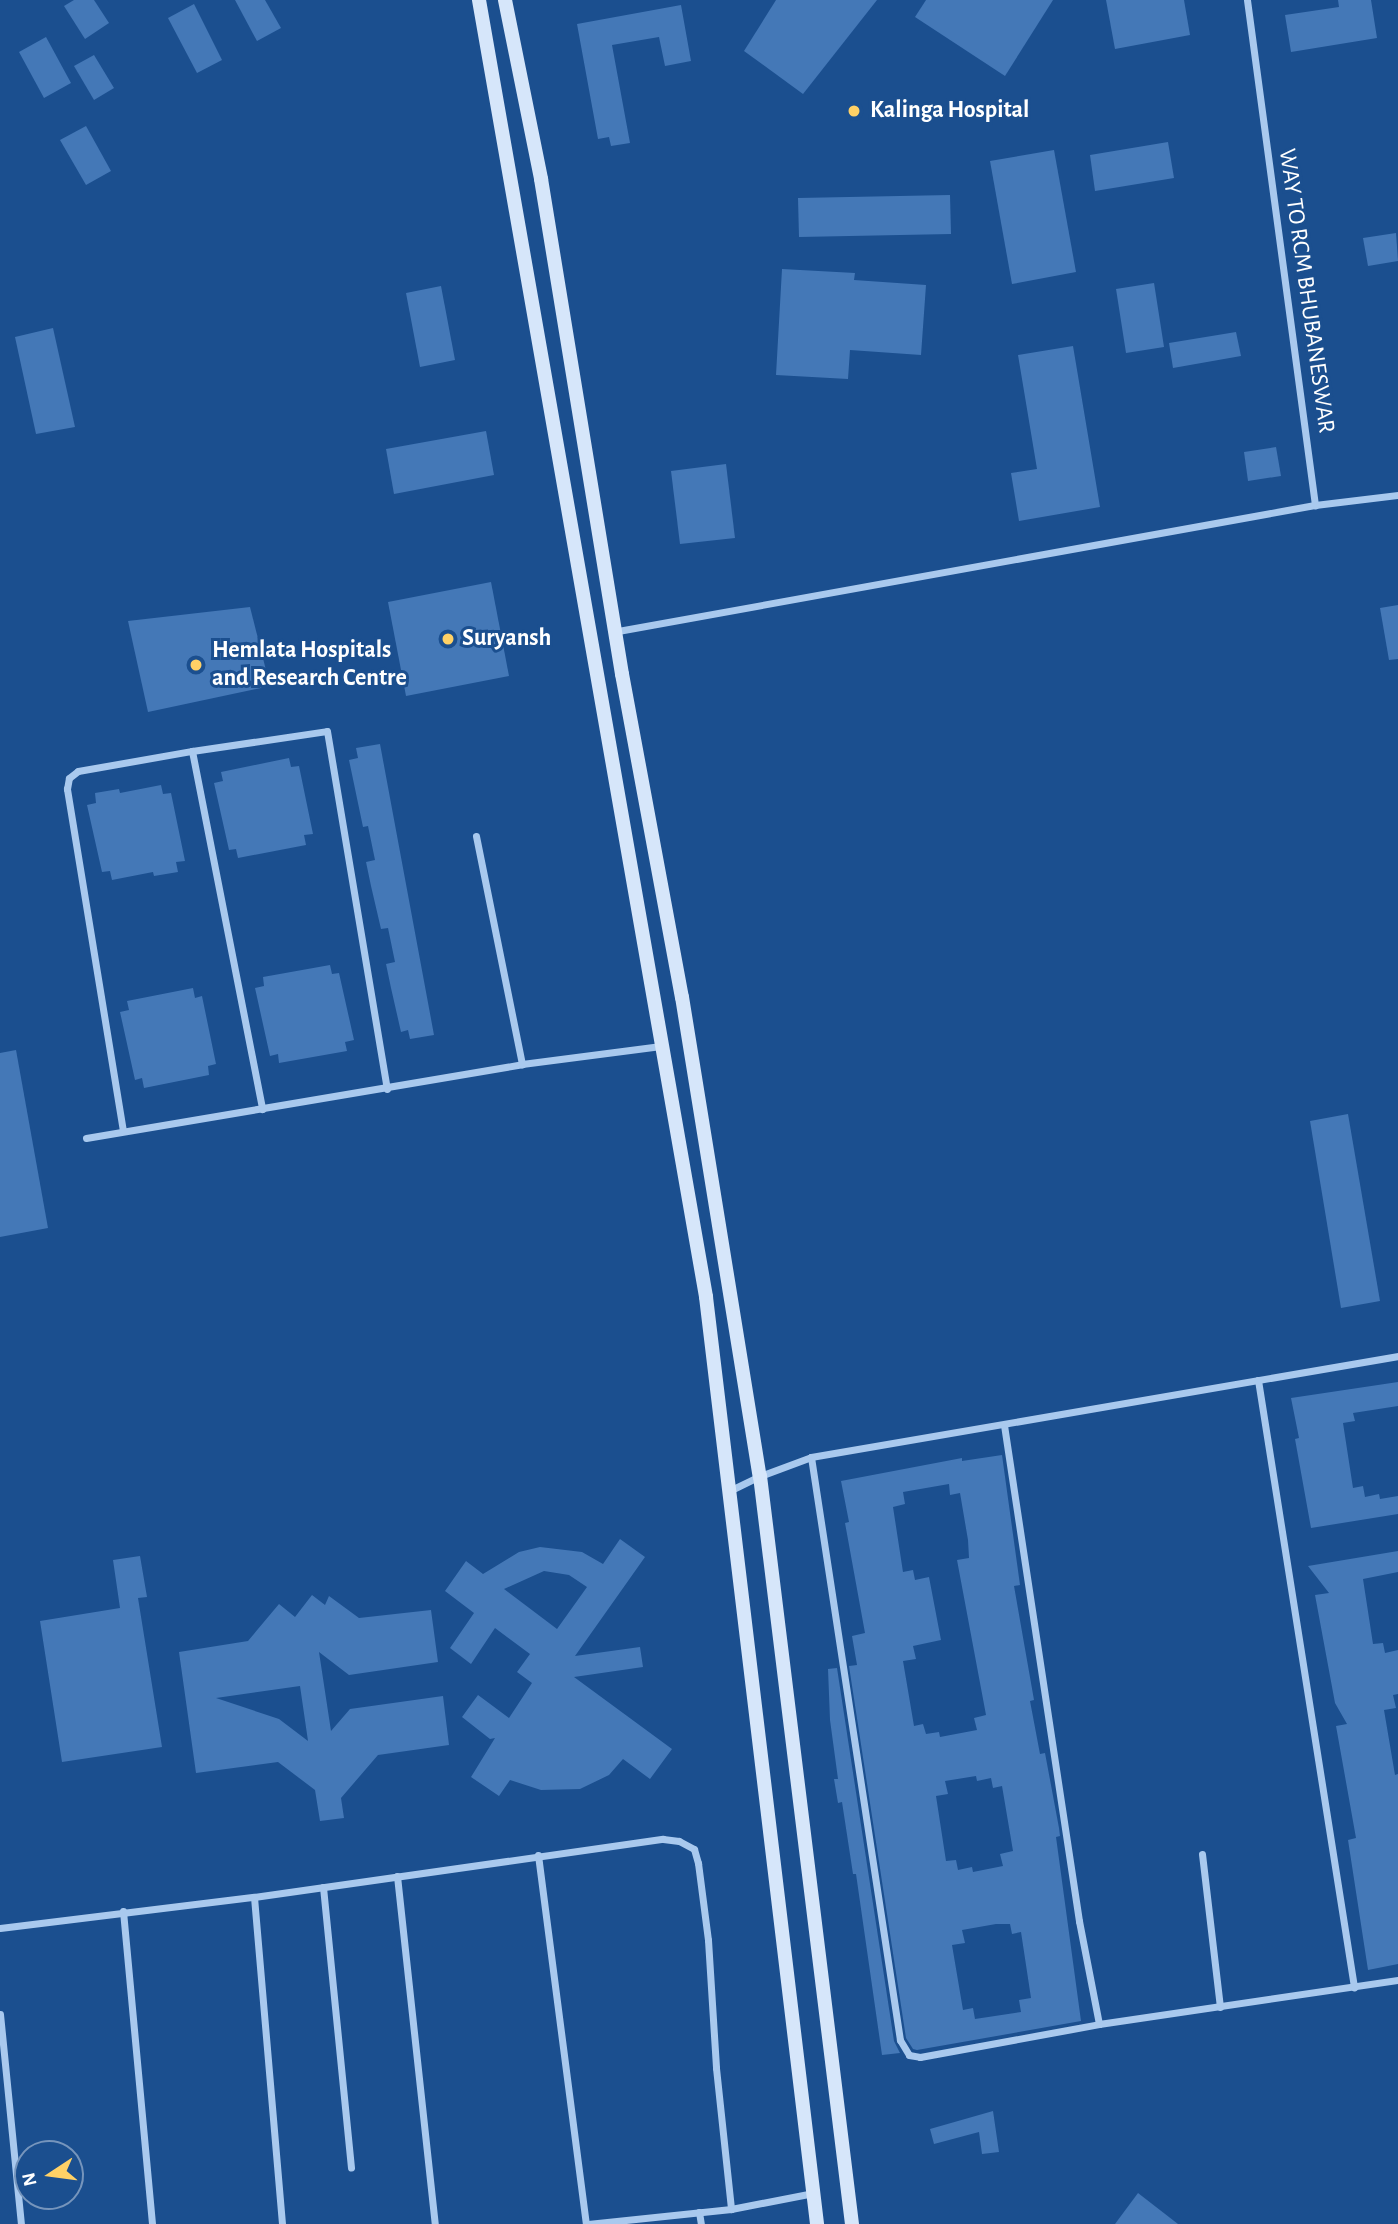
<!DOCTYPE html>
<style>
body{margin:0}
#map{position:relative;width:1398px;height:2224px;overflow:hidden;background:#1b4f8f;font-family:"Alegreya Sans",sans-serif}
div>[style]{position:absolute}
.building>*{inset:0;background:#4478b7}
.street>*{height:7px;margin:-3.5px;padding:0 3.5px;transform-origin:3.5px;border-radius:3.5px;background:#a9c9ee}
.secondary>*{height:14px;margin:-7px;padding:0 7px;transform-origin:7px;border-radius:7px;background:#d6e6fa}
.dots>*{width:19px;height:19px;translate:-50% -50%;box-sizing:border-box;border:4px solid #1b4f8f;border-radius:50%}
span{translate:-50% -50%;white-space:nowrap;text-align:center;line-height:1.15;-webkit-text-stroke:6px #1b4f8f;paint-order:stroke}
.poi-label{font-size:24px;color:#fff;font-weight:700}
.left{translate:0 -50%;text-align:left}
.street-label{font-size:24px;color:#fff}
.north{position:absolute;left:14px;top:2140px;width:70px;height:70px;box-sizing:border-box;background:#1b4f8f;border:2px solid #7695bc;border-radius:50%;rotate:257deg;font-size:19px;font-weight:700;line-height:28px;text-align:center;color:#fff}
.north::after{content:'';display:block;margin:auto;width:24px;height:32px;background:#ffd166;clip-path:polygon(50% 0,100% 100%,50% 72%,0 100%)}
</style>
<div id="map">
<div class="building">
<i style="clip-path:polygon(74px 0,94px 0,109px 23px,85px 39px,64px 6px)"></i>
<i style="clip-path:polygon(235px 0,265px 0,281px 28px,257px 41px)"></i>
<i style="clip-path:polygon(776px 0,877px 0,803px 94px,744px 51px)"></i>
<i style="clip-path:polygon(926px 0,1053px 0,1005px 76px,915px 17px)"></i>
<i style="clip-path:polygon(1106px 0,1184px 0,1190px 35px,1115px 49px)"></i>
<i style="clip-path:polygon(1338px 0,1371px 0,1377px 38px,1291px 52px,1285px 15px,1339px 7px)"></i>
<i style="clip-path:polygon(194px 4px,222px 60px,197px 73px,168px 18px)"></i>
<i style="clip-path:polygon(681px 5px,691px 61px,665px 66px,659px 37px,612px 45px,630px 143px,611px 146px,609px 137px,598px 139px,577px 24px)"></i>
<i style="clip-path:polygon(46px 37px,71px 83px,44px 98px,19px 52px)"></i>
<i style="clip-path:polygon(94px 55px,114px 88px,94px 100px,74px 66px)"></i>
<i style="clip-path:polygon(86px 126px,111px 171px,86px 185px,60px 140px)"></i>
<i style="clip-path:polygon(1168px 142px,1174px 178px,1095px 191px,1090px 155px)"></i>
<i style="clip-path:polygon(1054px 150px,1076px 272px,1012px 284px,990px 161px)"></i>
<i style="clip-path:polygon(950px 195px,951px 234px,799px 237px,798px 198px)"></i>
<i style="clip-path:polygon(1396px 233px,1398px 261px,1368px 266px,1363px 238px)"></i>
<i style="clip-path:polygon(782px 269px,855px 273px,854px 280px,926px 285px,921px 355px,850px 350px,848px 379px,776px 375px)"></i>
<i style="clip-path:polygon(1154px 283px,1164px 347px,1126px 353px,1116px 289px)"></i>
<i style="clip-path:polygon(441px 286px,455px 360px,420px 367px,406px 293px)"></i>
<i style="clip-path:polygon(53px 328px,75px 427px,36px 434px,15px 337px)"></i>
<i style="clip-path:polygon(1236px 332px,1241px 356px,1173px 368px,1169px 343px)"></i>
<i style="clip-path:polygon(1073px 346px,1100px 507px,1019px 521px,1011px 473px,1037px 469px,1018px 355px)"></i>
<i style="clip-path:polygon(486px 431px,494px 475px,394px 494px,386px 449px)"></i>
<i style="clip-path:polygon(1276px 447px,1281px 476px,1248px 481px,1244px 452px)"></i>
<i style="clip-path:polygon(726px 464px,735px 538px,680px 544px,671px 471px)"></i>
<i style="clip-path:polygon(491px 582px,509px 676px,406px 696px,388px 602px)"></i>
<i style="clip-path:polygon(1398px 605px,1398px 659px,1389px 660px,1380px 608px)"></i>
<i style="clip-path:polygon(250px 607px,270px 686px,148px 712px,128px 621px)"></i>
<i style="clip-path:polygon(380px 744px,434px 1035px,410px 1039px,408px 1030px,401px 1032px,391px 988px,386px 964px,395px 962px,388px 928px,381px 929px,371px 886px,366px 862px,375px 860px,368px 826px,363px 827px,349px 760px,358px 758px,356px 748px)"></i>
<i style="clip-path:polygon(289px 758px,291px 767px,299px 766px,313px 834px,304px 835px,306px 845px,238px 858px,236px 849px,229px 850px,214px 783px,223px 781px,221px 772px)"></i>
<i style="clip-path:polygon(161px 785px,163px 794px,171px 793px,185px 861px,176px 862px,178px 872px,154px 876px,153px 872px,112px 880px,110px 871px,102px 872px,87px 805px,96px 803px,95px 793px,119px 789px,120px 793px)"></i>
<i style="clip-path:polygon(330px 965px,332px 974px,339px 973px,354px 1040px,345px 1042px,347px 1051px,279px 1063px,278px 1054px,270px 1056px,255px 988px,264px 986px,263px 977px)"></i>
<i style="clip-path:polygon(193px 988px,195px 998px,202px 996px,216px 1064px,208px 1066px,209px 1075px,144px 1088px,142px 1078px,135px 1080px,120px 1012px,129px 1010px,127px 1001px)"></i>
<i style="clip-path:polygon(16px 1050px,48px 1228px,0 1237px,0 1053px)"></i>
<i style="clip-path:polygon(1348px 1114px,1380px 1301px,1341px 1308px,1310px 1121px)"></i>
<i style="clip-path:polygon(1398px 1382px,1398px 1406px,1353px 1413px,1355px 1421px,1343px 1423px,1353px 1488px,1363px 1486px,1365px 1497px,1379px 1494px,1380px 1499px,1398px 1496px,1398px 1514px,1311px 1528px,1295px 1439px,1299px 1438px,1291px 1398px)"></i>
<i style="clip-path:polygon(evenodd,1002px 1455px,1020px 1585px,1014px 1586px,1034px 1700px,1030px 1701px,1040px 1754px,1045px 1753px,1059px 1828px,1060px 1836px,1056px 1837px,1081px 2021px,917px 2050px,913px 2049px,906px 2038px,849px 1666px,857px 1665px,852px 1636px,865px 1633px,845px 1523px,849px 1522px,841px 1481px,962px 1458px,962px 1461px,1002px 1455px,949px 1484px,950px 1495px,960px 1493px,968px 1540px,969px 1558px,957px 1560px,986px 1715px,974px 1718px,977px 1730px,940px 1737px,939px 1732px,926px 1734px,923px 1724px,914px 1726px,903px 1661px,916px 1659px,913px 1646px,941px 1640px,929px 1577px,915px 1580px,913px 1570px,903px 1572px,893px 1507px,905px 1504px,903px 1492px,949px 1484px,1002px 1455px,976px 1776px,977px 1781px,991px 1778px,993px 1788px,1002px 1786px,1013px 1851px,1000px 1854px,1003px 1866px,973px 1872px,972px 1867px,958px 1870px,956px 1860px,946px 1861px,936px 1796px,948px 1794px,945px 1781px,976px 1776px,1002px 1455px,996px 1924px,1010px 1924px,1012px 1934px,1021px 1932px,1031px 1998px,1019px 2000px,1021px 2012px,975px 2019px,973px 2008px,963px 2010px,952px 1945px,965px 1943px,962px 1930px,996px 1924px)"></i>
<i style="clip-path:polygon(evenodd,620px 1539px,645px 1557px,575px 1656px,640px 1647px,643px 1667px,574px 1677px,672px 1749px,650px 1779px,623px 1759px,609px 1775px,580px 1789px,541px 1790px,510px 1780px,499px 1796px,471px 1777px,495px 1738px,490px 1739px,462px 1717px,478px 1695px,509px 1718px,532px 1683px,517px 1672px,530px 1654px,495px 1628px,471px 1664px,450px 1648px,474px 1613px,445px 1591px,466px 1561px,483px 1574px,519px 1552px,540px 1547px,582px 1552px,603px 1564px,620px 1539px,544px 1571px,569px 1575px,587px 1587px,557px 1629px,504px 1589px,544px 1571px)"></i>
<i style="clip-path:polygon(1398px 1551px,1398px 1572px,1363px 1579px,1373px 1644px,1383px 1643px,1385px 1653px,1398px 1650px,1398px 1694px,1393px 1695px,1396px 1708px,1384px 1710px,1395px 1775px,1398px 1774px,1398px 1964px,1368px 1970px,1348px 1840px,1356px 1838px,1336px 1726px,1347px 1724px,1335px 1703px,1315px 1595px,1329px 1593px,1308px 1566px)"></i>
<i style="clip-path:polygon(140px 1556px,147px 1597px,138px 1598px,162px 1747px,62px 1762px,40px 1621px,120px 1608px,113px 1560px)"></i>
<i style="clip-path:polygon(evenodd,312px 1595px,325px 1605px,329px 1596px,359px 1618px,431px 1610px,438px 1662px,349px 1675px,319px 1652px,331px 1731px,350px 1709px,443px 1696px,449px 1745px,378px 1755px,341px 1798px,344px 1818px,320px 1821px,315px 1790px,278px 1762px,196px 1773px,179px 1652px,248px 1641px,279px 1604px,295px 1617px,312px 1595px,300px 1686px,308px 1741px,279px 1719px,216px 1698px,300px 1686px)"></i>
<i style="clip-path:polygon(837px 1668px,894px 2041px,900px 2053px,882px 2055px,856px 1874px,853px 1874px,842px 1802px,838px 1803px,834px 1779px,838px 1779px,830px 1720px,828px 1669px)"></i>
<i style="clip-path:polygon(993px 2111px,999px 2152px,982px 2154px,979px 2132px,934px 2144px,930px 2129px)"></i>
<i style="clip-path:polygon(1138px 2193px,1178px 2224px,1115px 2224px)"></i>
</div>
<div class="street">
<i style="left:1247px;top:0;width:510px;rotate:82.33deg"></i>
<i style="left:1315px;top:505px;width:84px;rotate:-6.9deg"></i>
<i style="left:618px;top:631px;width:708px;rotate:-10.25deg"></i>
<i style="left:192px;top:751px;width:365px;rotate:78.9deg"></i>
<i style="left:476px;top:836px;width:233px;rotate:78.6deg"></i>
<i style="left:123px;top:1131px;width:347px;rotate:-99.3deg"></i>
<i style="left:67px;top:789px;width:11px;rotate:-80deg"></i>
<i style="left:69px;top:778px;width:11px;rotate:-38deg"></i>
<i style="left:78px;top:771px;width:116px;rotate:-10deg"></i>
<i style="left:192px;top:751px;width:136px;rotate:-8.4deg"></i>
<i style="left:327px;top:731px;width:363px;rotate:80.5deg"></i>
<i style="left:86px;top:1138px;width:442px;rotate:-9.6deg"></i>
<i style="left:522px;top:1064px;width:140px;rotate:-7.4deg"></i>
<i style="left:1258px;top:1380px;width:615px;rotate:81.01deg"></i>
<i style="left:1004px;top:1425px;width:502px;rotate:81.4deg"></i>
<i style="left:1079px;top:1921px;width:105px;rotate:79deg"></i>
<i style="left:811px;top:1457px;width:590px;rotate:81.32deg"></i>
<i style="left:900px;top:2040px;width:17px;rotate:59deg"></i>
<i style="left:909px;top:2055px;width:11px;rotate:10deg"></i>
<i style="left:920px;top:2057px;width:182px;rotate:-10.4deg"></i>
<i style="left:1099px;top:2024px;width:302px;rotate:-8.4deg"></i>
<i style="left:729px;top:1491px;width:34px;rotate:-26deg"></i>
<i style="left:760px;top:1476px;width:54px;rotate:-20.4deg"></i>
<i style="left:811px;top:1457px;width:596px;rotate:-9.76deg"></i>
<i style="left:1202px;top:1854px;width:154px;rotate:83.3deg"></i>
<i style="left:538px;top:1855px;width:372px;rotate:82.6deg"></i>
<i style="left:397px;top:1876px;width:350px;rotate:83.8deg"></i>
<i style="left:323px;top:1887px;width:282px;rotate:84.3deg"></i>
<i style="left:254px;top:1897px;width:328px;rotate:85.1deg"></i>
<i style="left:123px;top:1911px;width:314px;rotate:84.7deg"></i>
<i style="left:0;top:1928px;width:256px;rotate:-7deg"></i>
<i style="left:254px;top:1897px;width:413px;rotate:-8.1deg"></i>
<i style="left:663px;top:1839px;width:16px;rotate:7deg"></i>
<i style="left:679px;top:1841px;width:17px;rotate:28deg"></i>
<i style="left:694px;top:1849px;width:15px;rotate:74deg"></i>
<i style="left:698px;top:1863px;width:78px;rotate:82.6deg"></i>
<i style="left:708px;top:1940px;width:128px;rotate:86.4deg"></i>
<i style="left:716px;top:2068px;width:142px;rotate:83.9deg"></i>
<i style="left:0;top:2014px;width:211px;rotate:84.3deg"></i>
<i style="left:699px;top:2212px;width:12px;rotate:81deg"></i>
<i style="left:588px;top:2224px;width:144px;rotate:-6deg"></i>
<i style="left:731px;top:2209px;width:84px;rotate:-11deg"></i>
</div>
<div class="secondary">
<i style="left:479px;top:0;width:1317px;rotate:80.07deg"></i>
<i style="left:706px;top:1297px;width:934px;rotate:83.17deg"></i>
<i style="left:505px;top:0;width:183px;rotate:78.6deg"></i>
<i style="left:541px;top:179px;width:502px;rotate:80.71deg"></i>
<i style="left:622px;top:674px;width:329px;rotate:79.5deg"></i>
<i style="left:682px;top:997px;width:485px;rotate:80.8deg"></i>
<i style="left:760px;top:1476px;width:754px;rotate:82.99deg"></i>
</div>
<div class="dots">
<i style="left:854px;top:111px;background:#ffd166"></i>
<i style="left:448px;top:639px;background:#ffd166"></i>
<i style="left:196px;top:665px;background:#ffd166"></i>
</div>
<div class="poi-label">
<span class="left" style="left:870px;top:111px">Kalinga Hospital</span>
<span class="left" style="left:462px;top:639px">Suryansh</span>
<span class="left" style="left:212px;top:665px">Hemlata Hospitals<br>and Research Centre</span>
</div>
<div class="street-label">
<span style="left:1306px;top:291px;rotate:82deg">WAY TO RCM BHUBANESWAR</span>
</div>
<div class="north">N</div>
</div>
